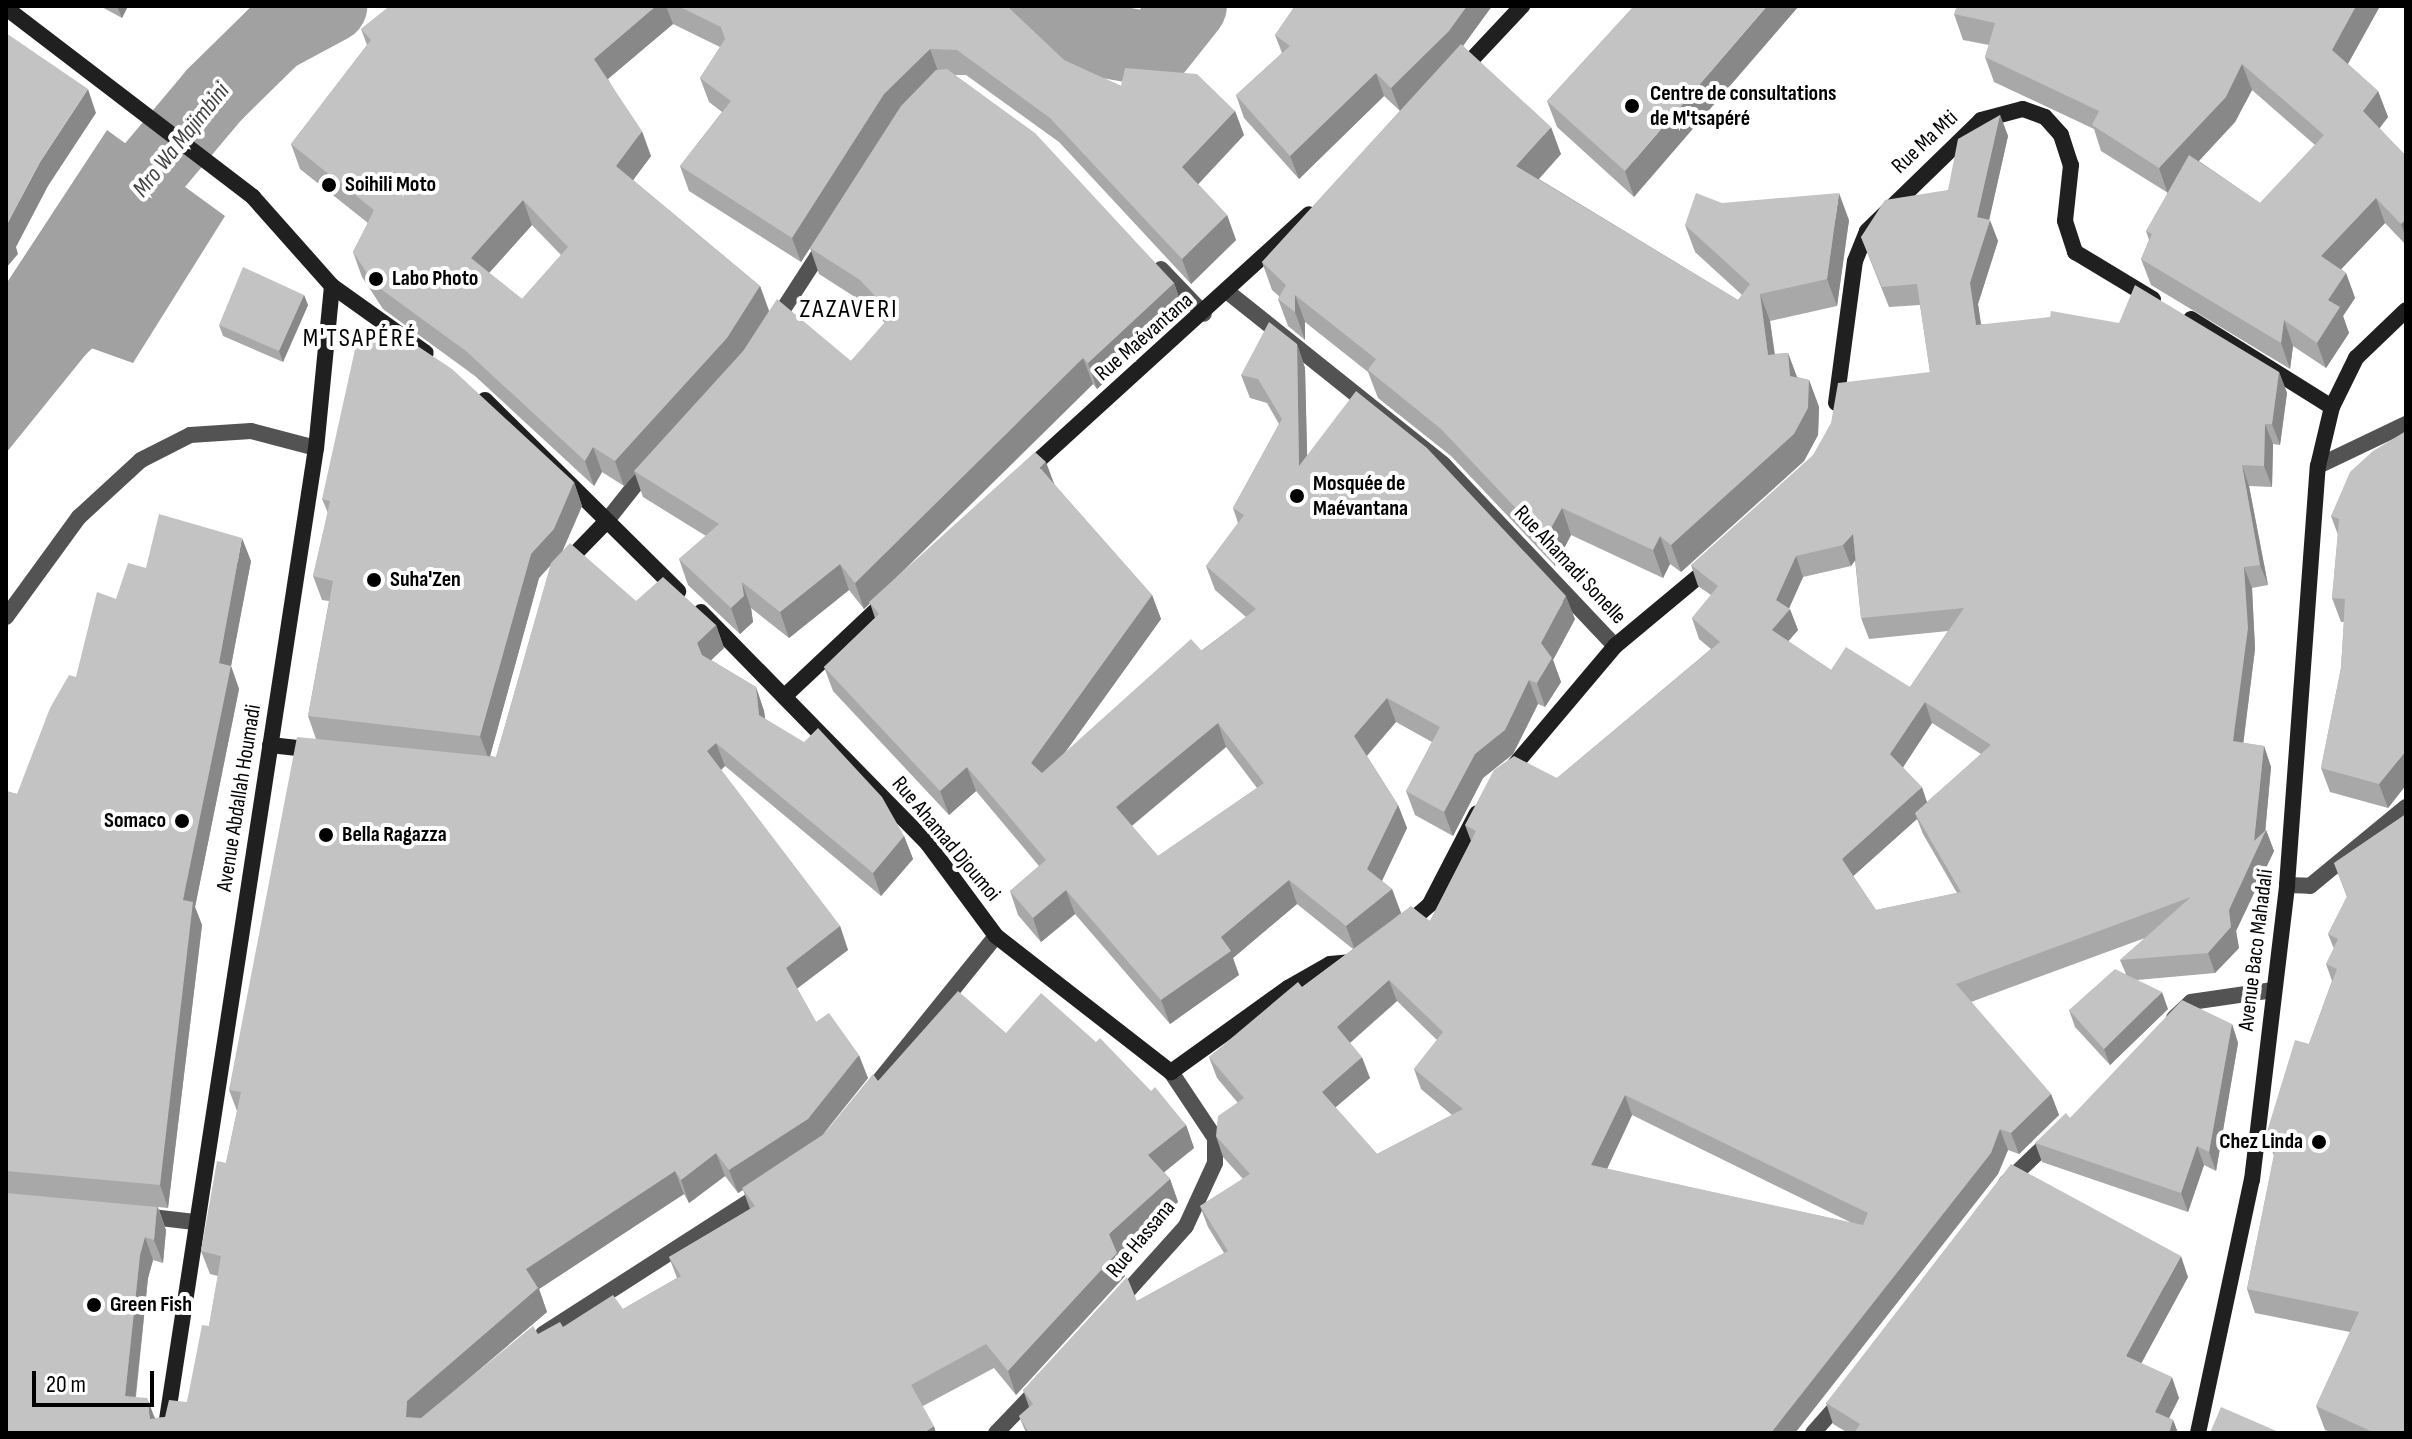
<!DOCTYPE html>
<meta charset="utf-8">
<style>
body{margin:0}
#map{position:relative;width:2412px;height:1439px;overflow:hidden;background:#fff;font-family:"Sofia Sans Condensed",sans-serif}
div>[style]{position:absolute}
.water>*{inset:0;background:#a1a1a1}
.river>*{height:74px;margin:-37px;padding:0 37px;transform-origin:37px;border-radius:37px;background:#a1a1a1}
.street>*{height:16px;margin:-8px;padding:0 8px;transform-origin:8px;border-radius:8px;background:#535353}
.secondary>*{height:16px;margin:-8px;padding:0 8px;transform-origin:8px;border-radius:8px;background:#202020}
.wall>*{inset:0;background:#a8a8a8}
.shaded-wall>*{inset:0;background:#888}
.building>*{inset:0;background:#c3c3c3}
.dots>*{width:22px;height:22px;translate:-50% -50%;box-sizing:border-box;border:4px solid #fff;border-radius:50%}
span{translate:-50% -50%;white-space:nowrap;text-align:center;line-height:1.15;-webkit-text-stroke:8px #fff;paint-order:stroke}
.poi-label{font-size:22px;color:#000;font-weight:700}
.left{translate:0 -50%;text-align:left}
.right{translate:-100% -50%;text-align:right}
.street-label{font-size:22px;color:#000}
.water-label{font-size:24px;color:#424242;font-style:italic}
.quarter-label{font-size:26px;color:#000;letter-spacing:2px}
.frame{position:absolute;inset:0;border:8px solid #000;pointer-events:none}
.scale{position:absolute;left:32px;top:1371px;width:122px;height:36px;box-sizing:border-box;border:4px solid #000;border-top:0;padding-left:10px;font-size:24px;line-height:28px;white-space:nowrap;color:#000;-webkit-text-stroke:6px #fff;paint-order:stroke}
</style>
<div id="map">
<div class="water">
<i style="clip-path:polygon(107px 130px,225px 216px,133px 363px,91px 348px,6px 453px,6px 284px)"></i>
</div>
<div class="river">
<i style="left:1041px;top:6px;width:48px;rotate:39deg"></i>
<i style="left:1078px;top:36px;width:78px;rotate:10.3deg"></i>
<i style="left:1155px;top:50px;width:56px;rotate:-51.5deg"></i>
<i style="left:6px;top:377px;width:95px;rotate:-42.4deg"></i>
<i style="left:76px;top:313px;width:145px;rotate:-63.8deg"></i>
<i style="left:140px;top:183px;width:115px;rotate:-49.9deg"></i>
<i style="left:214px;top:95px;width:84px;rotate:-44.5deg"></i>
<i style="left:274px;top:36px;width:64px;rotate:-28.2deg"></i>
</div>
<div class="street">
<i style="left:1161px;top:269px;width:62px;rotate:46.3deg"></i>
<i style="left:1229px;top:293px;width:274px;rotate:38.6deg"></i>
<i style="left:1443px;top:464px;width:250px;rotate:46.6deg"></i>
<i style="left:773px;top:325px;width:98px;rotate:-57.1deg"></i>
<i style="left:2318px;top:466px;width:98px;rotate:-25.5deg"></i>
<i style="left:605px;top:523px;width:74px;rotate:-51.6deg"></i>
<i style="left:6px;top:617px;width:124px;rotate:-53.9deg"></i>
<i style="left:79px;top:517px;width:84px;rotate:-42.6deg"></i>
<i style="left:141px;top:460px;width:55px;rotate:-27deg"></i>
<i style="left:190px;top:435px;width:61px;rotate:-3.8deg"></i>
<i style="left:251px;top:431px;width:67px;rotate:14.7deg"></i>
<i style="left:2287px;top:885px;width:23px;rotate:2deg"></i>
<i style="left:2310px;top:886px;width:124px;rotate:-39.5deg"></i>
<i style="left:2174px;top:1018px;width:23px;rotate:-43deg"></i>
<i style="left:2191px;top:1002px;width:83px;rotate:-8.3deg"></i>
<i style="left:879px;top:1081px;width:186px;rotate:-51.1deg"></i>
<i style="left:2006px;top:1183px;width:65px;rotate:-43.8deg"></i>
<i style="left:143px;top:1216px;width:52px;rotate:6.6deg"></i>
<i style="left:1117px;top:1303px;width:103px;rotate:-48.1deg"></i>
<i style="left:1186px;top:1226px;width:69px;rotate:-65.3deg"></i>
<i style="left:1215px;top:1163px;width:25px;rotate:-90deg"></i>
<i style="left:1215px;top:1138px;width:79px;rotate:-123.7deg"></i>
<i style="left:543px;top:1334px;width:265px;rotate:-32.7deg"></i>
<i style="left:996px;top:1433px;width:66px;rotate:-46.2deg"></i>
<i style="left:1813px;top:1433px;width:45px;rotate:-48.6deg"></i>
</div>
<div class="secondary">
<i style="left:6px;top:8px;width:311px;rotate:37.4deg"></i>
<i style="left:253px;top:197px;width:119px;rotate:48.4deg"></i>
<i style="left:332px;top:286px;width:163px;rotate:95.6deg"></i>
<i style="left:316px;top:448px;width:997px;rotate:98.72deg"></i>
<i style="left:1460px;top:72px;width:91px;rotate:-46.8deg"></i>
<i style="left:332px;top:286px;width:115px;rotate:35.5deg"></i>
<i style="left:2191px;top:319px;width:166px;rotate:32deg"></i>
<i style="left:485px;top:400px;width:272px;rotate:44.7deg"></i>
<i style="left:1836px;top:403px;width:143px;rotate:-82.4deg"></i>
<i style="left:1855px;top:261px;width:32px;rotate:-68deg"></i>
<i style="left:1867px;top:231px;width:159px;rotate:-44.2deg"></i>
<i style="left:1981px;top:120px;width:43px;rotate:-14.7deg"></i>
<i style="left:2023px;top:109px;width:23px;rotate:20deg"></i>
<i style="left:2045px;top:117px;width:24px;rotate:48deg"></i>
<i style="left:2061px;top:135px;width:32px;rotate:72deg"></i>
<i style="left:2071px;top:165px;width:56px;rotate:96.1deg"></i>
<i style="left:2065px;top:221px;width:33px;rotate:72deg"></i>
<i style="left:2075px;top:252px;width:91px;rotate:31.1deg"></i>
<i style="left:1028px;top:470px;width:380px;rotate:-42.3deg"></i>
<i style="left:565px;top:564px;width:57px;rotate:-45.7deg"></i>
<i style="left:701px;top:612px;width:325px;rotate:45.6deg"></i>
<i style="left:928px;top:844px;width:114px;rotate:53.5deg"></i>
<i style="left:996px;top:936px;width:222px;rotate:37.9deg"></i>
<i style="left:1171px;top:1072px;width:144px;rotate:-35.7deg"></i>
<i style="left:1288px;top:988px;width:48px;rotate:-29.7deg"></i>
<i style="left:1330px;top:964px;width:22px;rotate:-5deg"></i>
<i style="left:788px;top:693px;width:136px;rotate:-43.2deg"></i>
<i style="left:270px;top:745px;width:46px;rotate:6.2deg"></i>
<i style="left:1507px;top:774px;width:167px;rotate:-49.8deg"></i>
<i style="left:1615px;top:646px;width:125px;rotate:-39.8deg"></i>
<i style="left:1404px;top:927px;width:35px;rotate:-41deg"></i>
<i style="left:1430px;top:904px;width:102px;rotate:-62.7deg"></i>
<i style="left:2198px;top:1433px;width:259px;rotate:-78deg"></i>
<i style="left:2252px;top:1180px;width:297px;rotate:-83.2deg"></i>
<i style="left:2287px;top:885px;width:420px;rotate:-85.8deg"></i>
<i style="left:2318px;top:466px;width:61px;rotate:-76.7deg"></i>
<i style="left:2332px;top:407px;width:55px;rotate:-63.9deg"></i>
<i style="left:2356px;top:358px;width:69px;rotate:-43.8deg"></i>
</div>
<div class="wall">
<i style="clip-path:polygon(100px 6px,128px 6px,122px 18px)"></i>
<i style="clip-path:polygon(evenodd,390px 6px,1007px 6px,1064px 60px,1121px 86px,1235px 111px,1244px 135px,1198px 184px,1227px 215px,1236px 240px,1191px 284px,1059px 142px,966px 75px,955px 75px,1174px 283px,1183px 309px,1097px 389px,1093px 384px,893px 581px,1054px 484px,1152px 595px,1161px 619px,1064px 754px,1246px 617px,1215px 590px,1206px 566px,1238px 523px,1233px 508px,1279px 424px,1267px 403px,1250px 398px,1241px 375px,1297px 344px,1305px 368px,1307px 456px,1575px 619px,1553px 660px,1561px 682px,1545px 707px,1538px 704px,1513px 754px,1483px 778px,1453px 836px,1415px 815px,1406px 791px,1432px 742px,1396px 722px,1367px 756px,1398px 805px,1407px 828px,1382px 881px,1392px 889px,1401px 913px,1430px 921px,1471px 841px,1465px 825px,1557px 778px,1711px 649px,1699px 639px,1692px 618px,1711px 595px,1698px 586px,1691px 565px,1930px 372px,1920px 305px,1889px 307px,1861px 237px,1948px 190px,2000px 115px,2008px 136px,1989px 220px,1998px 241px,1978px 304px,1981px 324px,2279px 372px,2287px 393px,2280px 445px,2273px 444px,2272px 487px,2249px 486px,2268px 585px,2252px 588px,2255px 649px,2243px 743px,2264px 746px,2271px 767px,2265px 832px,2266px 830px,2274px 851px,2236px 931px,2239px 948px,2215px 973px,2137px 980px,2168px 1009px,2110px 1065px,2075px 1027px,2069px 1010px,2126px 974px,2120px 960px,2145px 938px,1971px 1002px,2051px 1094px,2059px 1115px,2019px 1154px,2008px 1150px,1998px 1174px,1795px 1433px,1026px 1433px,1019px 1416px,1029px 1407px,1023px 1390px,1137px 1301px,1224px 1253px,1208px 1227px,1200px 1206px,1243px 1179px,1223px 1157px,1216px 1136px,1238px 1103px,1217px 1078px,1209px 1057px,1353px 949px,1297px 904px,1233px 958px,1239px 975px,1170px 1024px,1075px 914px,1041px 942px,1018px 915px,1010px 891px,1039px 866px,976px 791px,949px 815px,833px 691px,824px 667px,875px 618px,870px 603px,864px 609px,849px 590px,789px 638px,751px 608px,753px 622px,740px 634px,688px 585px,679px 559px,706px 536px,643px 497px,635px 474px,624px 486px,602px 472px,594px 486px,475px 376px,383px 309px,362px 277px,353px 252px,368px 223px,300px 169px,291px 144px,367px 45px,361px 29px,390px 6px,673px 24px,720px 47px,700px 78px,709px 102px,722px 112px,680px 166px,689px 191px,801px 262px,893px 119px,810px 248px,819px 274px,869px 306px,885px 323px,851px 361px,769px 311px,760px 286px,633px 180px,651px 156px,608px 79px,673px 24px,390px 6px,532px 225px,561px 255px,522px 299px,489px 273px,532px 225px,390px 6px,1855px 560px,1861px 618px,1869px 639px,1948px 631px,1910px 687px,1831px 670px,1788px 641px,1798px 630px,1789px 608px,1803px 577px,1851px 566px,1855px 560px,390px 6px,1932px 723px,1981px 754px,1927px 802px,1903px 767px,1932px 723px,390px 6px,1226px 747px,1257px 788px,1158px 856px,1132px 826px,1226px 747px,390px 6px,1917px 819px,1923px 834px,1957px 893px,1876px 910px,1853px 876px,1917px 819px,390px 6px,1397px 1001px,1437px 1040px,1414px 1069px,1421px 1089px,1452px 1115px,1377px 1154px,1335px 1107px,1370px 1078px,1350px 1043px,1397px 1001px,390px 6px,1632px 1115px,1852px 1223px,1607px 1169px,1632px 1115px)"></i>
<i style="clip-path:polygon(1295px 6px,1492px 6px,1463px 46px,1561px 154px,1539px 179px,1738px 300px,1742px 295px,1695px 252px,1685px 225px,1722px 203px,1849px 220px,1837px 306px,1770px 321px,1775px 354px,1788px 353px,1797px 377px,1809px 380px,1819px 407px,1818px 435px,1804px 461px,1681px 572px,1670px 564px,1663px 578px,1571px 535px,1555px 566px,1451px 456px,1378px 398px,1368px 372px,1305px 322px,1305px 340px,1288px 326px,1278px 299px,1280px 297px,1272px 290px,1262px 262px,1409px 101px,1400px 111px,1384px 96px,1299px 179px,1244px 118px,1236px 95px,1282px 53px,1275px 35px)"></i>
<i style="clip-path:polygon(1634px 6px,1634px 197px,1557px 127px,1547px 101px)"></i>
<i style="clip-path:polygon(evenodd,2380px 6px,2348px 64px,2378px 91px,2388px 117px,2379px 128px,2406px 156px,2406px 245px,2385px 223px,2341px 269px,2346px 273px,2355px 298px,2343px 316px,2349px 333px,2326px 368px,2293px 346px,2290px 369px,2151px 285px,2141px 259px,2149px 240px,2146px 231px,2168px 193px,2101px 151px,2094px 129px,1994px 82px,1985px 57px,1989px 45px,1963px 40px,1954px 14px,2380px 6px,2252px 90px,2315px 145px,2260px 203px,2199px 161px,2235px 122px,2252px 90px)"></i>
<i style="clip-path:polygon(304px 295px,308px 305px,283px 362px,223px 336px,219px 325px)"></i>
<i style="clip-path:polygon(2406px 431px,2406px 785px,2388px 808px,2330px 792px,2321px 768px,2341px 668px,2344px 622px,2341px 622px,2332px 598px,2338px 535px,2331px 516px)"></i>
<i style="clip-path:polygon(evenodd,574px 482px,582px 506px,562px 552px,636px 601px,716px 625px,724px 648px,711px 660px,756px 687px,764px 711px,765px 719px,904px 836px,913px 859px,881px 896px,725px 766px,721px 770px,840px 926px,848px 950px,797px 988px,816px 1022px,868px 1078px,821px 1136px,878px 1081px,1006px 1033px,1151px 1091px,1186px 1125px,1194px 1148px,1164px 1172px,1170px 1179px,1178px 1202px,1118px 1256px,1125px 1276px,1016px 1395px,994px 1368px,923px 1406px,6px 1433px,6px 791px,17px 794px,116px 599px,146px 568px,251px 561px,231px 666px,239px 689px,195px 907px,202px 925px,168px 1208px,158px 1207px,166px 1230px,163px 1263px,153px 1260px,148px 1278px,136px 1397px,155px 1418px,165px 1417px,187px 1402px,209px 1326px,218px 1276px,210px 1274px,201px 1251px,226px 1163px,237px 1111px,229px 1090px,316px 739px,308px 716px,329px 601px,322px 600px,313px 576px,328px 513px,322px 499px,574px 482px,551px 565px,496px 757px,490px 756px,539px 578px,551px 565px,574px 482px,725px 1176px,738px 1193px,743px 1190px,750px 1209px,669px 1257px,677px 1278px,623px 1309px,563px 1327px,457px 1389px,547px 1312px,539px 1289px,684px 1194px,689px 1203px,725px 1176px)"></i>
<i style="clip-path:polygon(2406px 814px,2406px 1433px,2332px 1433px,2325px 1430px,2316px 1406px,2350px 1332px,2255px 1313px,2247px 1289px,2274px 1156px,2266px 1135px,2309px 1044px,2332px 981px,2326px 964px,2334px 949px,2328px 934px,2347px 897px,2334px 863px)"></i>
<i style="clip-path:polygon(2232px 1024px,2238px 1043px,2216px 1171px,2204px 1165px,2188px 1212px,2042px 1162px,2035px 1143px,2070px 1118px)"></i>
<i style="clip-path:polygon(2188px 1277px,2141px 1363px,2179px 1398px,2169px 1418px,2173px 1420px,2178px 1433px,1848px 1433px,1833px 1424px,1826px 1403px)"></i>
</div>
<div class="shaded-wall">
<i style="clip-path:polygon(117px 6px,128px 6px,122px 18px)"></i>
<i style="clip-path:polygon(656px 6px,666px 6px,673px 24px,603px 83px,594px 59px)"></i>
<i style="clip-path:polygon(1467px 6px,1492px 6px,1457px 54px,1400px 111px,1391px 88px)"></i>
<i style="clip-path:polygon(1767px 6px,1799px 6px,1634px 197px,1625px 171px)"></i>
<i style="clip-path:polygon(2356px 6px,2380px 6px,2341px 76px,2332px 50px)"></i>
<i style="clip-path:polygon(930px 49px,939px 74px,893px 119px,801px 262px,792px 238px,884px 94px)"></i>
<i style="clip-path:polygon(2242px 64px,2252px 90px,2235px 122px,2168px 194px,2159px 168px)"></i>
<i style="clip-path:polygon(1376px 73px,1384px 96px,1299px 179px,1290px 156px)"></i>
<i style="clip-path:polygon(88px 89px,96px 113px,48px 186px,16px 247px,18px 254px,6px 268px,6px 226px,40px 162px)"></i>
<i style="clip-path:polygon(2378px 91px,2388px 117px,2373px 137px,2363px 111px)"></i>
<i style="clip-path:polygon(1235px 111px,1244px 135px,1191px 192px,1182px 167px)"></i>
<i style="clip-path:polygon(2000px 115px,2008px 136px,1986px 234px,1990px 220px,1998px 241px,1978px 304px,1984px 346px,1976px 325px,1970px 283px,1977px 217px)"></i>
<i style="clip-path:polygon(1551px 127px,1561px 154px,1526px 193px,1516px 166px)"></i>
<i style="clip-path:polygon(642px 131px,651px 156px,625px 191px,616px 166px)"></i>
<i style="clip-path:polygon(1839px 193px,1849px 220px,1837px 306px,1827px 279px)"></i>
<i style="clip-path:polygon(2376px 198px,2385px 223px,2330px 281px,2321px 256px)"></i>
<i style="clip-path:polygon(523px 200px,532px 225px,480px 283px,471px 258px)"></i>
<i style="clip-path:polygon(1227px 215px,1236px 240px,1191px 284px,1182px 259px)"></i>
<i style="clip-path:polygon(2406px 219px,2406px 238px,2401px 224px)"></i>
<i style="clip-path:polygon(2346px 273px,2355px 298px,2343px 316px,2349px 333px,2326px 368px,2317px 343px,2328px 300px)"></i>
<i style="clip-path:polygon(1174px 283px,1183px 309px,1097px 389px,1088px 363px)"></i>
<i style="clip-path:polygon(760px 286px,769px 311px,736px 362px,634px 471px,635px 474px,624px 486px,615px 461px)"></i>
<i style="clip-path:polygon(1760px 294px,1770px 321px,1778px 382px,1768px 355px)"></i>
<i style="clip-path:polygon(304px 295px,308px 305px,283px 362px,279px 351px)"></i>
<i style="clip-path:polygon(1295px 295px,1305px 322px,1305px 340px,1295px 312px)"></i>
<i style="clip-path:polygon(2284px 320px,2293px 346px,2290px 369px,2281px 343px)"></i>
<i style="clip-path:polygon(1297px 344px,1305px 368px,1308px 490px,1299px 466px)"></i>
<i style="clip-path:polygon(1788px 353px,1798px 380px,1790px 376px)"></i>
<i style="clip-path:polygon(1083px 358px,1093px 384px,864px 609px,855px 583px)"></i>
<i style="clip-path:polygon(2279px 372px,2287px 393px,2280px 445px,2272px 424px)"></i>
<i style="clip-path:polygon(1809px 380px,1819px 407px,1818px 435px,1804px 461px,1681px 572px,1671px 545px)"></i>
<i style="clip-path:polygon(2265px 424px,2273px 444px,2272px 487px,2264px 466px)"></i>
<i style="clip-path:polygon(593px 447px,602px 472px,594px 486px,585px 461px)"></i>
<i style="clip-path:polygon(1046px 462px,1055px 486px,1040px 468px)"></i>
<i style="clip-path:polygon(2242px 465px,2249px 486px,2268px 585px,2260px 565px)"></i>
<i style="clip-path:polygon(574px 482px,582px 506px,562px 552px,539px 578px,489px 760px,480px 736px,531px 554px)"></i>
<i style="clip-path:polygon(1562px 508px,1571px 535px,1555px 566px,1545px 539px)"></i>
<i style="clip-path:polygon(1853px 534px,1860px 554px,1851px 566px,1843px 545px)"></i>
<i style="clip-path:polygon(1660px 536px,1670px 564px,1663px 578px,1653px 550px)"></i>
<i style="clip-path:polygon(242px 538px,251px 561px,231px 666px,239px 689px,195px 907px,202px 925px,168px 1208px,160px 1185px,183px 900px,219px 663px)"></i>
<i style="clip-path:polygon(1796px 556px,1803px 577px,1787px 613px,1790px 609px,1798px 630px,1780px 651px,1772px 630px,1776px 600px)"></i>
<i style="clip-path:polygon(840px 564px,849px 590px,789px 638px,780px 612px)"></i>
<i style="clip-path:polygon(2244px 567px,2252px 588px,2255px 649px,2241px 762px,2233px 741px)"></i>
<i style="clip-path:polygon(742px 582px,751px 608px,753px 622px,740px 634px,731px 608px)"></i>
<i style="clip-path:polygon(1152px 595px,1161px 619px,1040px 787px,1031px 763px)"></i>
<i style="clip-path:polygon(1566px 596px,1575px 619px,1553px 660px,1561px 682px,1545px 707px,1537px 683px,1541px 643px)"></i>
<i style="clip-path:polygon(716px 625px,724px 648px,705px 666px,697px 643px)"></i>
<i style="clip-path:polygon(1529px 680px,1538px 704px,1513px 754px,1483px 778px,1453px 836px,1444px 812px,1475px 754px)"></i>
<i style="clip-path:polygon(756px 687px,764px 711px,768px 738px,759px 715px)"></i>
<i style="clip-path:polygon(1387px 698px,1396px 722px,1363px 760px,1354px 736px)"></i>
<i style="clip-path:polygon(1925px 702px,1932px 723px,1898px 775px,1890px 754px)"></i>
<i style="clip-path:polygon(1218px 723px,1226px 747px,1125px 831px,1116px 807px)"></i>
<i style="clip-path:polygon(716px 743px,725px 766px,715px 775px,707px 751px)"></i>
<i style="clip-path:polygon(2264px 746px,2271px 767px,2265px 834px,2266px 830px,2274px 851px,2236px 931px,2239px 948px,2215px 973px,2208px 953px,2229px 910px,2254px 841px)"></i>
<i style="clip-path:polygon(2406px 751px,2406px 785px,2388px 808px,2379px 784px)"></i>
<i style="clip-path:polygon(967px 767px,976px 791px,949px 815px,940px 791px)"></i>
<i style="clip-path:polygon(1922px 787px,1929px 808px,1915px 813px,1917px 819px,1850px 879px,1842px 859px)"></i>
<i style="clip-path:polygon(1398px 805px,1407px 828px,1376px 893px,1367px 869px)"></i>
<i style="clip-path:polygon(904px 836px,913px 859px,881px 896px,873px 873px)"></i>
<i style="clip-path:polygon(1289px 880px,1297px 904px,1233px 958px,1239px 975px,1170px 1024px,1161px 1000px,1221px 937px)"></i>
<i style="clip-path:polygon(1392px 889px,1401px 913px,1355px 950px,1346px 926px)"></i>
<i style="clip-path:polygon(1066px 890px,1075px 914px,1041px 942px,1033px 918px)"></i>
<i style="clip-path:polygon(840px 926px,848px 950px,794px 991px,786px 968px)"></i>
<i style="clip-path:polygon(1389px 980px,1397px 1001px,1344px 1048px,1337px 1027px)"></i>
<i style="clip-path:polygon(2162px 992px,2168px 1009px,2110px 1065px,2104px 1049px)"></i>
<i style="clip-path:polygon(2232px 1024px,2238px 1043px,2216px 1171px,2209px 1152px)"></i>
<i style="clip-path:polygon(859px 1055px,868px 1078px,817px 1142px,738px 1193px,729px 1170px)"></i>
<i style="clip-path:polygon(1362px 1057px,1370px 1078px,1329px 1113px,1322px 1092px)"></i>
<i style="clip-path:polygon(2051px 1094px,2059px 1115px,2019px 1154px,2011px 1133px)"></i>
<i style="clip-path:polygon(1625px 1095px,1632px 1115px,1599px 1186px,1591px 1165px)"></i>
<i style="clip-path:polygon(1186px 1125px,1194px 1148px,1157px 1178px,1148px 1155px)"></i>
<i style="clip-path:polygon(2000px 1129px,2008px 1150px,1998px 1174px,1795px 1433px,1771px 1433px)"></i>
<i style="clip-path:polygon(2197px 1146px,2204px 1165px,2188px 1212px,2181px 1193px)"></i>
<i style="clip-path:polygon(716px 1153px,725px 1176px,689px 1203px,681px 1180px)"></i>
<i style="clip-path:polygon(675px 1171px,684px 1194px,539px 1289px,547px 1312px,415px 1424px,406px 1417px,407px 1401px,526px 1269px)"></i>
<i style="clip-path:polygon(1170px 1179px,1178px 1202px,1118px 1256px,1125px 1276px,1016px 1395px,1008px 1371px,1109px 1234px)"></i>
<i style="clip-path:polygon(157px 1207px,166px 1230px,163px 1263px,154px 1240px)"></i>
<i style="clip-path:polygon(145px 1237px,153px 1260px,148px 1278px,133px 1419px,125px 1396px,140px 1255px)"></i>
<i style="clip-path:polygon(2181px 1256px,2188px 1277px,2134px 1377px,2126px 1356px)"></i>
<i style="clip-path:polygon(2172px 1377px,2179px 1398px,2162px 1432px,2155px 1412px)"></i>
<i style="clip-path:polygon(147px 1398px,156px 1421px,150px 1419px)"></i>
<i style="clip-path:polygon(2173px 1420px,2178px 1433px,2169px 1433px)"></i>
<i style="clip-path:polygon(934px 1426px,936px 1433px,923px 1433px)"></i>
</div>
<div class="building">
<i style="clip-path:polygon(evenodd,390px 6px,656px 6px,594px 59px,642px 131px,616px 166px,760px 286px,727px 338px,615px 461px,593px 447px,585px 461px,466px 351px,374px 284px,353px 252px,374px 210px,291px 144px,371px 40px,361px 29px,390px 6px,523px 200px,568px 247px,522px 299px,471px 258px,523px 200px)"></i>
<i style="clip-path:polygon(678px 6px,1007px 6px,1064px 60px,1121px 86px,1125px 68px,1197px 74px,1235px 111px,1182px 167px,1227px 215px,1182px 259px,1050px 118px,957px 50px,930px 49px,884px 94px,792px 238px,680px 166px,731px 101px,700px 78px,725px 39px,721px 27px)"></i>
<i style="clip-path:polygon(1295px 6px,1467px 6px,1449px 31px,1391px 88px,1376px 73px,1290px 156px,1236px 95px,1290px 46px,1275px 35px)"></i>
<i style="clip-path:polygon(1634px 6px,1767px 6px,1625px 171px,1547px 101px)"></i>
<i style="clip-path:polygon(1957px 6px,2356px 6px,2332px 50px,2378px 91px,2363px 111px,2406px 156px,2406px 219px,2401px 224px,2376px 198px,2321px 256px,2346px 273px,2328px 300px,2340px 307px,2317px 343px,2284px 320px,2281px 343px,2141px 259px,2152px 234px,2146px 231px,2189px 155px,2260px 203px,2324px 135px,2242px 64px,2226px 97px,2159px 168px,2092px 125px,2099px 111px,1985px 57px,1995px 23px,1954px 14px)"></i>
<i style="clip-path:polygon(6px 33px,88px 89px,40px 162px,6px 226px)"></i>
<i style="clip-path:polygon(1461px 44px,1551px 127px,1516px 166px,1738px 300px,1750px 284px,1685px 225px,1696px 193px,1722px 203px,1839px 193px,1827px 279px,1760px 294px,1768px 355px,1788px 353px,1790px 376px,1809px 380px,1808px 408px,1794px 434px,1671px 545px,1660px 536px,1653px 550px,1562px 508px,1545px 539px,1441px 429px,1368px 370px,1376px 359px,1295px 295px,1295px 312px,1278px 299px,1286px 285px,1262px 262px)"></i>
<i style="clip-path:polygon(947px 69px,1035px 133px,1174px 283px,1088px 363px,1083px 358px,855px 583px,840px 564px,780px 612px,742px 582px,744px 596px,731px 608px,679px 559px,719px 524px,634px 471px,744px 350px,777px 299px,851px 361px,892px 314px,860px 280px,810px 248px,901px 106px,936px 70px)"></i>
<i style="clip-path:polygon(evenodd,2000px 115px,1977px 217px,1990px 220px,1970px 283px,1976px 325px,2050px 317px,2051px 311px,2119px 323px,2135px 285px,2279px 372px,2272px 424px,2265px 424px,2264px 466px,2242px 465px,2260px 565px,2244px 567px,2248px 628px,2233px 741px,2264px 746px,2254px 841px,2266px 830px,2229px 910px,2231px 927px,2208px 953px,2120px 960px,2191px 897px,1956px 984px,2051px 1094px,2011px 1133px,2000px 1129px,1991px 1153px,1771px 1433px,1029px 1433px,1019px 1416px,1033px 1404px,1023px 1390px,1127px 1277px,1137px 1301px,1228px 1251px,1200px 1206px,1250px 1174px,1216px 1136px,1218px 1116px,1244px 1098px,1209px 1057px,1298px 982px,1302px 987px,1411px 906px,1430px 921px,1476px 831px,1465px 825px,1494px 770px,1514px 756px,1557px 778px,1720px 642px,1692px 618px,1718px 586px,1691px 565px,1813px 455px,1831px 423px,1838px 383px,1930px 372px,1917px 284px,1882px 287px,1861px 237px,1885px 200px,1948px 190px,1958px 139px,2000px 115px,1853px 534px,1861px 618px,1964px 608px,1910px 687px,1846px 647px,1831px 670px,1772px 630px,1790px 609px,1776px 600px,1796px 556px,1843px 545px,1853px 534px,2000px 115px,1925px 702px,1991px 745px,1915px 813px,1961px 892px,1876px 910px,1842px 859px,1922px 787px,1890px 754px,1925px 702px,2000px 115px,1389px 980px,1443px 1032px,1414px 1069px,1463px 1109px,1377px 1154px,1322px 1092px,1362px 1057px,1337px 1027px,1389px 980px,2000px 115px,1625px 1095px,1868px 1213px,1863px 1225px,1591px 1165px,1625px 1095px)"></i>
<i style="clip-path:polygon(243px 267px,304px 295px,279px 351px,219px 325px)"></i>
<i style="clip-path:polygon(evenodd,1269px 322px,1297px 344px,1299px 466px,1356px 391px,1427px 448px,1566px 596px,1541px 643px,1552px 658px,1537px 683px,1529px 680px,1505px 730px,1475px 754px,1444px 812px,1406px 791px,1440px 727px,1387px 698px,1354px 736px,1398px 805px,1367px 869px,1392px 889px,1346px 926px,1289px 880px,1221px 937px,1231px 951px,1161px 1000px,1066px 890px,1033px 918px,1010px 891px,1046px 860px,967px 767px,940px 791px,824px 667px,879px 614px,869px 602px,1035px 452px,1046px 462px,1040px 468px,1152px 595px,1031px 763px,1042px 773px,1191px 639px,1202px 651px,1256px 609px,1206px 566px,1244px 515px,1233px 508px,1282px 419px,1258px 379px,1241px 375px,1269px 322px,1218px 723px,1264px 783px,1158px 856px,1116px 807px,1218px 723px)"></i>
<i style="clip-path:polygon(360px 327px,410px 341px,452px 369px,574px 482px,554px 529px,531px 554px,480px 736px,308px 716px,333px 581px,313px 576px,330px 501px,322px 499px)"></i>
<i style="clip-path:polygon(2406px 431px,2406px 751px,2379px 784px,2321px 768px,2341px 668px,2345px 599px,2332px 598px,2339px 519px,2331px 516px,2350px 472px,2373px 451px)"></i>
<i style="clip-path:polygon(159px 514px,242px 538px,219px 663px,231px 666px,183px 900px,193px 902px,160px 1185px,6px 1171px,6px 791px,17px 794px,50px 708px,69px 675px,76px 677px,97px 592px,116px 599px,128px 563px,146px 568px)"></i>
<i style="clip-path:polygon(570px 543px,636px 601px,663px 577px,716px 625px,697px 643px,702px 655px,756px 687px,759px 715px,804px 742px,818px 728px,882px 797px,904px 836px,873px 873px,716px 743px,707px 751px,840px 926px,786px 968px,816px 1022px,829px 1013px,859px 1055px,808px 1119px,729px 1170px,716px 1153px,681px 1180px,675px 1171px,526px 1269px,538px 1288px,407px 1401px,406px 1417px,421px 1418px,533px 1326px,538px 1334px,560px 1322px,563px 1327px,613px 1295px,623px 1309px,681px 1276px,669px 1257px,755px 1206px,742px 1188px,824px 1134px,873px 1074px,878px 1081px,958px 991px,1006px 1033px,1041px 993px,1096px 1042px,1100px 1038px,1151px 1091px,1155px 1087px,1186px 1125px,1148px 1155px,1170px 1179px,1109px 1234px,1117px 1253px,1008px 1371px,986px 1344px,911px 1385px,934px 1426px,923px 1433px,6px 1433px,6px 1193px,157px 1207px,154px 1240px,145px 1237px,140px 1255px,125px 1396px,147px 1398px,150px 1419px,165px 1417px,169px 1400px,187px 1402px,202px 1325px,209px 1326px,221px 1256px,201px 1251px,217px 1161px,226px 1163px,241px 1092px,229px 1090px,297px 737px,496px 757px,551px 563px)"></i>
<i style="clip-path:polygon(2406px 814px,2406px 1433px,2375px 1433px,2316px 1406px,2359px 1312px,2247px 1289px,2277px 1139px,2266px 1135px,2295px 1040px,2309px 1044px,2337px 969px,2326px 964px,2338px 939px,2328px 934px,2347px 896px,2334px 863px)"></i>
<i style="clip-path:polygon(2115px 969px,2162px 992px,2104px 1049px,2069px 1010px)"></i>
<i style="clip-path:polygon(2182px 1000px,2232px 1024px,2209px 1152px,2197px 1146px,2181px 1193px,2035px 1143px,2066px 1113px,2070px 1118px)"></i>
<i style="clip-path:polygon(2011px 1164px,2181px 1256px,2126px 1356px,2172px 1377px,2155px 1412px,2173px 1420px,2169px 1433px,1854px 1433px,1860px 1424px,1826px 1403px)"></i>
<i style="clip-path:polygon(2221px 1407px,2281px 1433px,2210px 1433px)"></i>
</div>
<div class="dots">
<i style="left:1632px;top:106px;background:#000"></i>
<i style="left:329px;top:185px;background:#000"></i>
<i style="left:376px;top:279px;background:#000"></i>
<i style="left:1297px;top:496px;background:#000"></i>
<i style="left:374px;top:580px;background:#000"></i>
<i style="left:182px;top:821px;background:#000"></i>
<i style="left:326px;top:835px;background:#000"></i>
<i style="left:2319px;top:1142px;background:#000"></i>
<i style="left:94px;top:1305px;background:#000"></i>
</div>
<div class="poi-label">
<span class="left" style="left:1650px;top:106px">Centre de consultations<br>de M'tsapéré</span>
<span class="left" style="left:345px;top:185px">Soihili Moto</span>
<span class="left" style="left:392px;top:279px">Labo Photo</span>
<span class="left" style="left:1313px;top:496px">Mosquée de<br>Maévantana</span>
<span class="left" style="left:390px;top:580px">Suha'Zen</span>
<span class="right" style="left:166px;top:821px">Somaco</span>
<span class="left" style="left:342px;top:835px">Bella Ragazza</span>
<span class="right" style="left:2303px;top:1142px">Chez Linda</span>
<span class="left" style="left:110px;top:1305px">Green Fish</span>
</div>
<div class="street-label">
<span style="left:1925px;top:142px;rotate:-43deg">Rue Ma Mti</span>
<span style="left:1144px;top:337px;rotate:-41deg">Rue Maévantana</span>
<span style="left:1570px;top:565px;rotate:47deg">Rue Ahamadi Sonelle</span>
<span style="left:239px;top:798px;rotate:-81deg">Avenue Abdallah Houmadi</span>
<span style="left:946px;top:839px;rotate:50deg">Rue Ahamad Djoumoi</span>
<span style="left:2256px;top:950px;rotate:-83deg">Avenue Baco Mahadali</span>
<span style="left:1141px;top:1239px;rotate:-50deg">Rue Hassana</span>
</div>
<div class="water-label">
<span style="left:181px;top:140px;rotate:-51deg">Mro Wa Majimbini</span>
</div>
<div class="quarter-label">
<span style="left:849px;top:310px">ZAZAVERI</span>
<span style="left:360px;top:339px">M'TSAPÉRÉ</span>
</div>
<div class="frame"></div>
<div class="scale">20 m</div>
</div>
